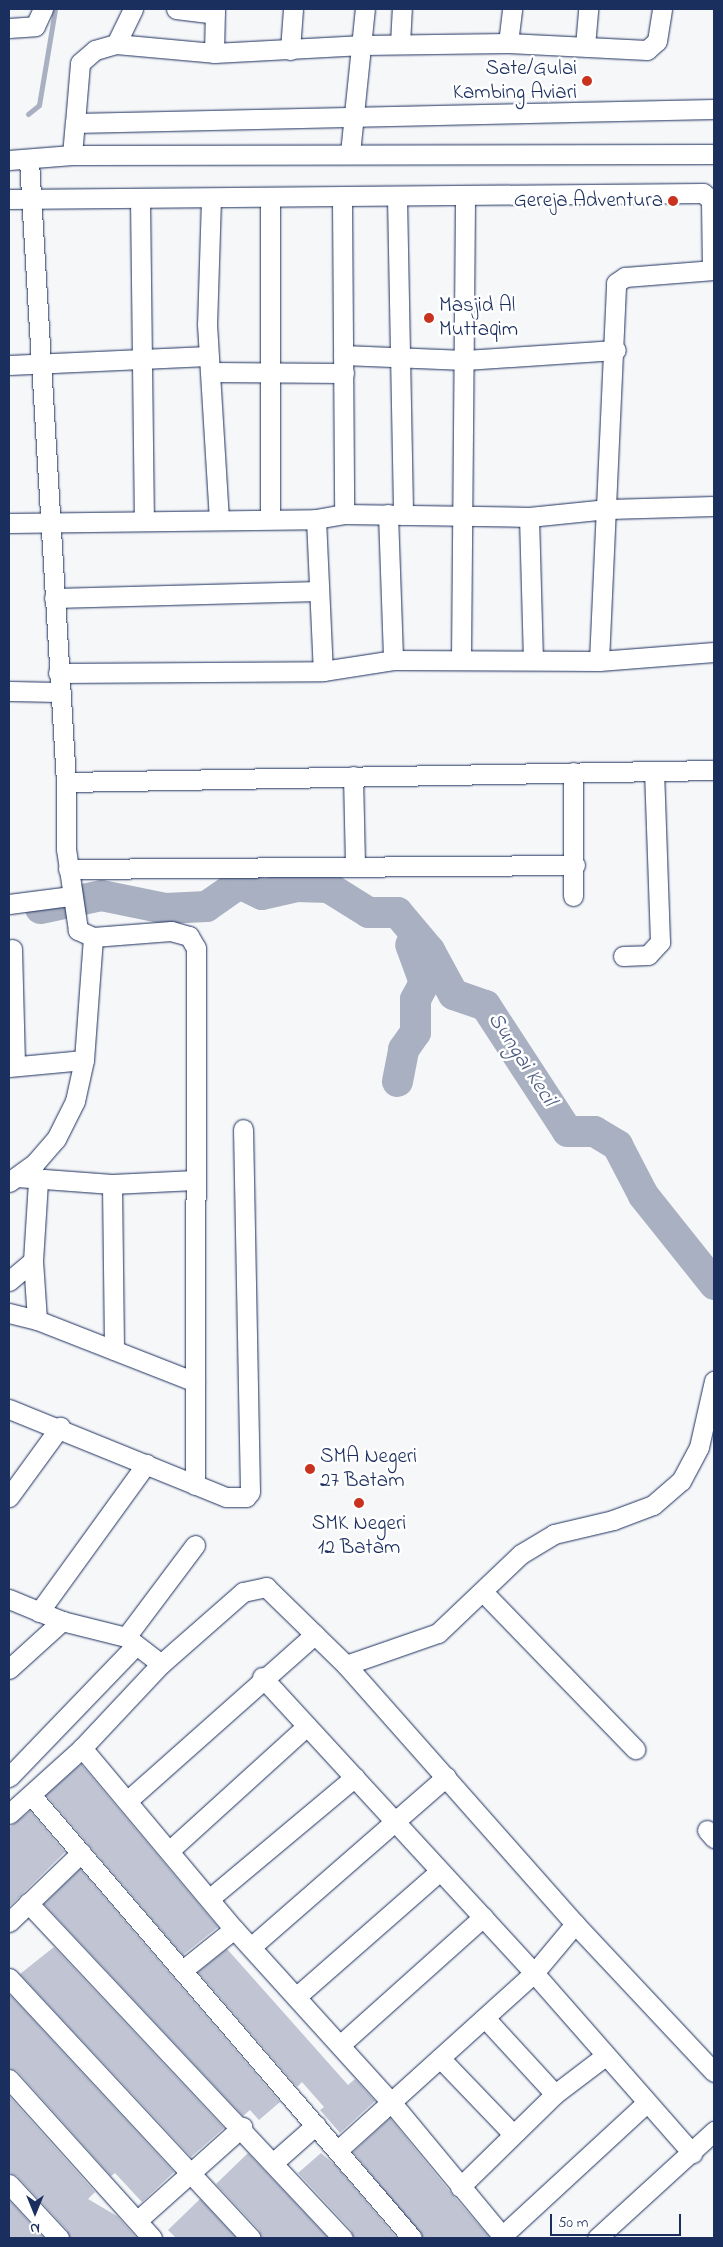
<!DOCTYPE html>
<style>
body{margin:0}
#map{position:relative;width:723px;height:2247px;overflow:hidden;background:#f6f7f9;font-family:"Indie Flower",sans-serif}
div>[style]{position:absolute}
.stream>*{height:5px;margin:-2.5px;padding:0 2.5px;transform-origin:2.5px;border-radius:2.5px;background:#a9b0c1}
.river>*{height:31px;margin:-15.5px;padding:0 15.5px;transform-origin:15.5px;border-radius:15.5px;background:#a9b0c1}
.building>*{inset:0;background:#c0c4d3}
.roads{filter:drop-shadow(0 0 1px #1b2f5e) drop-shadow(0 0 1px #1b2f5e)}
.minor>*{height:19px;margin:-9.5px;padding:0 9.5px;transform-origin:9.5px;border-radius:9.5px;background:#fff}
.dots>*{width:14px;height:14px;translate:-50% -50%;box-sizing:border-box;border:2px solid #fff;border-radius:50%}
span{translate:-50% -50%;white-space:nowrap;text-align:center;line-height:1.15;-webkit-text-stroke:5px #fff;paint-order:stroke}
.poi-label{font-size:21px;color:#1b2f5e}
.right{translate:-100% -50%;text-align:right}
.left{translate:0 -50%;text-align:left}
.water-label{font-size:22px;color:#4d5c81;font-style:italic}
.frame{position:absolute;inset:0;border:10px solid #1b2f5e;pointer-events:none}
.north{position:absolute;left:10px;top:2187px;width:50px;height:50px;-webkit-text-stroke:4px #fff;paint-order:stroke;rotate:180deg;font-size:14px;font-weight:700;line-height:20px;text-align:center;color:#1b2f5e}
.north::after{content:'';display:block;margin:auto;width:18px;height:22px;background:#1b2f5e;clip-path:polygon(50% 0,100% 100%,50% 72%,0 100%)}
.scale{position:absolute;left:550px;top:2214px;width:131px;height:22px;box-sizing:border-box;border:2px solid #1b2f5e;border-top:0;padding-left:6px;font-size:15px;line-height:18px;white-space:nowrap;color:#1b2f5e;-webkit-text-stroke:4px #fff;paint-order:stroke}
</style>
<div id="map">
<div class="stream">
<i style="left:28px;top:114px;width:14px;rotate:-39deg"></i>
<i style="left:39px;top:105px;width:97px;rotate:-80.5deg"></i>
</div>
<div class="river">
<i style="left:40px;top:908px;width:62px;rotate:-12deg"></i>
<i style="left:101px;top:895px;width:65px;rotate:11.5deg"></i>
<i style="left:165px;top:908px;width:41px;rotate:-2.8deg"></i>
<i style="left:206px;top:906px;width:40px;rotate:-34.9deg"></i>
<i style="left:239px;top:883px;width:25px;rotate:26deg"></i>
<i style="left:262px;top:894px;width:35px;rotate:-13deg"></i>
<i style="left:296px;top:886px;width:32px;rotate:2deg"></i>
<i style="left:328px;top:887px;width:47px;rotate:32deg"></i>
<i style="left:368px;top:912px;width:29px"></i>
<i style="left:397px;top:912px;width:50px;rotate:49.9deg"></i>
<i style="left:429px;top:950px;width:50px;rotate:61.4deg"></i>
<i style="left:453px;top:994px;width:34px;rotate:19deg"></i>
<i style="left:485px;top:1005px;width:150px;rotate:56.9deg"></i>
<i style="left:567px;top:1131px;width:27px"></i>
<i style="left:594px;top:1131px;width:27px;rotate:31deg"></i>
<i style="left:617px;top:1145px;width:56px;rotate:62.5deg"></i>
<i style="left:643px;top:1195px;width:114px;rotate:51.4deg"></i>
<i style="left:397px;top:1081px;width:33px;rotate:-79deg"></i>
<i style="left:403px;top:1049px;width:21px;rotate:-55deg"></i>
<i style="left:415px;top:1032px;width:33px;rotate:-90deg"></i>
<i style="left:415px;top:999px;width:19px;rotate:-62deg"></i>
<i style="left:424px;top:982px;width:40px;rotate:-110.2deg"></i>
</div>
<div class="building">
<i style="clip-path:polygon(81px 1764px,218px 1927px,183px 1955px,46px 1795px)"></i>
<i style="clip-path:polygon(30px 1811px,65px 1852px,9px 1907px,9px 1828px)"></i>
<i style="clip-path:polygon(80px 1869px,280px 2102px,259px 2120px,250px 2110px,243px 2116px,44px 1904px)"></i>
<i style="clip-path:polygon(54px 1947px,224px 2128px,191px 2157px,20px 1974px)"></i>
<i style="clip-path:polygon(227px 1949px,348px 2085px,355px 2079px,375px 2101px,340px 2133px,320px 2110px,324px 2107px,302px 2082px,297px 2087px,198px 1972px)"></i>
<i style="clip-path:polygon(9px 1994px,174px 2172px,142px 2202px,115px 2173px,111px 2176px,17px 2071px,9px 2068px)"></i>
<i style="clip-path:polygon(9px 2096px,95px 2192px,88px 2199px,117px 2216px,137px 2238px,70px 2238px,67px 2230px,17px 2176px,9px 2173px)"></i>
<i style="clip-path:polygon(390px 2118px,452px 2194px,490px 2238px,423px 2238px,353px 2152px)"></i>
<i style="clip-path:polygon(248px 2153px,328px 2238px,262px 2238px,259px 2230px,216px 2184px)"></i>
<i style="clip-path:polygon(321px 2153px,335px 2165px,397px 2238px,354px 2238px,351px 2230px,298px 2173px)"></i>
<i style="clip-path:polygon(200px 2199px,236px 2238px,176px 2238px,168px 2230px)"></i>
<i style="clip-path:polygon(9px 2200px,44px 2238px,9px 2238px)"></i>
</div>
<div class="roads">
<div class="minor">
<i style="left:176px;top:9px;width:39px;rotate:7deg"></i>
<i style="left:9px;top:28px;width:26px;rotate:-4deg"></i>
<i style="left:35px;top:26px;width:19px;rotate:-65deg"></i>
<i style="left:508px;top:43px;width:34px;rotate:-83deg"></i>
<i style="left:116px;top:44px;width:98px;rotate:5.2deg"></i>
<i style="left:214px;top:53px;width:149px;rotate:-3.1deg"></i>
<i style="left:363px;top:45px;width:145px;rotate:-0.8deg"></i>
<i style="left:508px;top:43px;width:139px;rotate:2.9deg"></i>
<i style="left:647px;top:50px;width:13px;rotate:-42deg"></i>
<i style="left:657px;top:41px;width:32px;rotate:-81deg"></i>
<i style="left:400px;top:44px;width:35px;rotate:-87deg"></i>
<i style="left:585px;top:46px;width:37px;rotate:-85deg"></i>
<i style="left:290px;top:50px;width:41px;rotate:-85.8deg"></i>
<i style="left:214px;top:53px;width:44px;rotate:-88.7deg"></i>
<i style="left:75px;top:123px;width:60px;rotate:-85.2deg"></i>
<i style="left:80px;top:63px;width:20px;rotate:-41deg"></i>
<i style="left:95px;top:50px;width:22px;rotate:-16deg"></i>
<i style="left:116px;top:44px;width:39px;rotate:-64deg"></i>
<i style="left:350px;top:153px;width:145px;rotate:-84.1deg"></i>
<i style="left:72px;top:155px;width:32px;rotate:-85deg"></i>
<i style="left:75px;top:123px;width:639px;rotate:-1.26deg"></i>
<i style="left:9px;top:160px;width:63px;rotate:-4.5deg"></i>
<i style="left:72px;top:155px;width:642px;rotate:-0.09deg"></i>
<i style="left:397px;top:197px;width:318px;rotate:88.9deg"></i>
<i style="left:9px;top:199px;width:694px;rotate:-0.5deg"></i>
<i style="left:703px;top:193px;width:11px;rotate:41deg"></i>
<i style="left:711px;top:200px;width:70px;rotate:89.2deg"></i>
<i style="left:140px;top:199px;width:320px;rotate:89.3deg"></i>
<i style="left:211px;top:199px;width:125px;rotate:91.8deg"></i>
<i style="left:207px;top:324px;width:194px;rotate:86.5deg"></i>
<i style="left:342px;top:199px;width:315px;rotate:89.6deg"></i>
<i style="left:343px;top:355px;width:122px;rotate:2.3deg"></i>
<i style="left:465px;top:360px;width:151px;rotate:-3.8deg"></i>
<i style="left:9px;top:365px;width:199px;rotate:-2.6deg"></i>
<i style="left:210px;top:372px;width:134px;rotate:0.4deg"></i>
<i style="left:388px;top:514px;width:146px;rotate:88deg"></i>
<i style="left:270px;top:517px;width:318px;rotate:-90deg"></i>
<i style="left:529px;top:517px;width:142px;rotate:88.4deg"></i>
<i style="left:316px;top:519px;width:152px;rotate:87.4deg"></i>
<i style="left:9px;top:523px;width:307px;rotate:-0.7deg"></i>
<i style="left:316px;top:519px;width:28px;rotate:-10deg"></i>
<i style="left:344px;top:514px;width:185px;rotate:0.9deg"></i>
<i style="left:529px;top:517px;width:79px;rotate:-5.8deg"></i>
<i style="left:608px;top:509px;width:106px;rotate:-1.6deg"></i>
<i style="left:54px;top:598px;width:265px;rotate:-1.5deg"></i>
<i style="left:461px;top:660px;width:465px;rotate:-89.5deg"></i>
<i style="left:599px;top:661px;width:378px;rotate:-87.4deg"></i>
<i style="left:616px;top:283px;width:11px;rotate:-34deg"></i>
<i style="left:625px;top:277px;width:89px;rotate:-4.5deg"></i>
<i style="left:58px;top:673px;width:265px;rotate:-0.4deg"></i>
<i style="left:323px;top:671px;width:71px;rotate:-8.9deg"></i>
<i style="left:393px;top:660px;width:206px;rotate:0.3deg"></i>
<i style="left:599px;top:661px;width:115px;rotate:-4.5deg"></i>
<i style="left:9px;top:691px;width:50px;rotate:1.1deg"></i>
<i style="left:573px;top:772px;width:124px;rotate:90deg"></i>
<i style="left:353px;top:776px;width:88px;rotate:88.7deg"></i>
<i style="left:66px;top:782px;width:648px;rotate:-1.06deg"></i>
<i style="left:68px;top:869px;width:507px;rotate:-0.45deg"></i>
<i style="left:9px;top:904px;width:63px;rotate:-7.4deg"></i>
<i style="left:93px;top:937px;width:78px;rotate:-4.4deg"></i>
<i style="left:171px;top:931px;width:19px;rotate:16deg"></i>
<i style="left:189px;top:936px;width:14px;rotate:60deg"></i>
<i style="left:196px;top:948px;width:537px;rotate:90.11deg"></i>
<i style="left:12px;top:949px;width:117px;rotate:88.5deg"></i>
<i style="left:623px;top:956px;width:25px;rotate:-2deg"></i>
<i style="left:648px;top:955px;width:18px;rotate:-47deg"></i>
<i style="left:660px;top:942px;width:171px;rotate:-92deg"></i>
<i style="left:9px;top:1067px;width:75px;rotate:-5.3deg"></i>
<i style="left:17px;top:1177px;width:95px;rotate:4.2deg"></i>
<i style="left:112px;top:1184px;width:83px;rotate:-2.8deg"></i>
<i style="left:9px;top:1182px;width:32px;rotate:-36deg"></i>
<i style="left:35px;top:1163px;width:32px;rotate:-49deg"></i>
<i style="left:56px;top:1139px;width:42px;rotate:-63.4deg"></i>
<i style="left:75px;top:1101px;width:42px;rotate:-77.6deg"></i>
<i style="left:84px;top:1060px;width:123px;rotate:-85.8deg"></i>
<i style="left:93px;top:937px;width:17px;rotate:-155deg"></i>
<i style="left:78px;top:930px;width:82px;rotate:-98.4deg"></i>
<i style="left:66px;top:849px;width:67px;rotate:-90deg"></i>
<i style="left:66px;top:782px;width:622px;rotate:-93.41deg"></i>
<i style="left:112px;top:1184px;width:166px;rotate:89.3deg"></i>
<i style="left:33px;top:1261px;width:59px;rotate:86.1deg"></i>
<i style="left:9px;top:1281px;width:31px;rotate:-40deg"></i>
<i style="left:33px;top:1261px;width:80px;rotate:-86.4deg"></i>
<i style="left:9px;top:1313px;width:29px;rotate:14deg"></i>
<i style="left:37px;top:1320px;width:170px;rotate:21.4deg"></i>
<i style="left:9px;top:1409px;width:234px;rotate:22.1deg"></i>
<i style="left:226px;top:1497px;width:20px"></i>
<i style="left:246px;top:1497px;width:6px;rotate:-51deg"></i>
<i style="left:250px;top:1492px;width:363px;rotate:-91.1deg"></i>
<i style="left:9px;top:1497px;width:87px;rotate:-53.9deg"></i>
<i style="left:483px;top:1592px;width:219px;rotate:45.9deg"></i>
<i style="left:9px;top:1599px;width:57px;rotate:22.5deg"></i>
<i style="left:62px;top:1621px;width:66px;rotate:14deg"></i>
<i style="left:126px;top:1637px;width:44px;rotate:37.6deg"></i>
<i style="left:39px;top:1612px;width:183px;rotate:-54.1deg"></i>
<i style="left:126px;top:1637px;width:115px;rotate:-53.1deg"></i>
<i style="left:346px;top:1665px;width:97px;rotate:-19.2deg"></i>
<i style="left:438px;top:1633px;width:115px;rotate:-43.6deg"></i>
<i style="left:521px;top:1554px;width:39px;rotate:-31deg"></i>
<i style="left:554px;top:1534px;width:61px;rotate:-13.3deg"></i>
<i style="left:613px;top:1520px;width:43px;rotate:-20.6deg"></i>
<i style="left:653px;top:1505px;width:37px;rotate:-41deg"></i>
<i style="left:681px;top:1481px;width:38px;rotate:-62deg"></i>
<i style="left:699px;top:1447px;width:68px;rotate:-77.2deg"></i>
<i style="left:9px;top:1669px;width:72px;rotate:-42.2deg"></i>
<i style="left:262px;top:1677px;width:402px;rotate:47.4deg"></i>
<i style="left:534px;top:1973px;width:240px;rotate:48.7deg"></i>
<i style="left:82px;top:1748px;width:236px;rotate:50deg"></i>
<i style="left:234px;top:1929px;width:234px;rotate:47.8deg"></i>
<i style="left:391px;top:2102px;width:177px;rotate:50.3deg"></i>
<i style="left:9px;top:1777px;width:183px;rotate:-46.1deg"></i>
<i style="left:31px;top:1795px;width:584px;rotate:49.3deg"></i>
<i style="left:127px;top:1801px;width:251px;rotate:-41.6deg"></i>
<i style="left:9px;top:1814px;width:98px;rotate:-42.1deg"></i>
<i style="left:82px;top:1748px;width:115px;rotate:-46.8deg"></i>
<i style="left:161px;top:1664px;width:109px;rotate:-41.3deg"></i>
<i style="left:243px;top:1592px;width:24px;rotate:-12deg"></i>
<i style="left:266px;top:1587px;width:112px;rotate:44.3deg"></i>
<i style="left:346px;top:1665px;width:346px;rotate:48.5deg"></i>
<i style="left:575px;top:1924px;width:203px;rotate:46.8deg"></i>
<i style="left:707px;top:1830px;width:11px;rotate:49deg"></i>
<i style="left:169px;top:1851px;width:186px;rotate:-42.2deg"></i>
<i style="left:209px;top:1899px;width:190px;rotate:-39.9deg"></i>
<i style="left:28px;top:1903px;width:460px;rotate:46.8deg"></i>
<i style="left:9px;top:1922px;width:100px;rotate:-43.8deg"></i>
<i style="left:251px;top:1947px;width:259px;rotate:-41.1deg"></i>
<i style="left:184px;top:1969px;width:64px;rotate:-38.7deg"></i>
<i style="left:9px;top:1978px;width:355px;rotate:47.1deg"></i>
<i style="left:296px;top:1997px;width:191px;rotate:-41.2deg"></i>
<i style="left:485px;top:2018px;width:103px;rotate:47.4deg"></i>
<i style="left:340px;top:2045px;width:192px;rotate:-41.8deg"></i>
<i style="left:440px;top:2058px;width:105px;rotate:46.2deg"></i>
<i style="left:9px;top:2079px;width:214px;rotate:48deg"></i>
<i style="left:338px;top:2150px;width:264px;rotate:-42.1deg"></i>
<i style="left:534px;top:1973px;width:64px;rotate:-50.1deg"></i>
<i style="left:274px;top:2162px;width:56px;rotate:-41.4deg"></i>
<i style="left:9px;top:2184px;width:74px;rotate:47.2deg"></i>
<i style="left:460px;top:2187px;width:133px;rotate:-44.4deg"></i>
<i style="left:555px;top:2094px;width:63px;rotate:-37.2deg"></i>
<i style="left:138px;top:2220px;width:140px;rotate:-41.8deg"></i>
<i style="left:502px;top:2236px;width:197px;rotate:-42.7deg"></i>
<i style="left:597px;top:2238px;width:159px;rotate:-42.4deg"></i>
</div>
</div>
<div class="dots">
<i style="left:587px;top:81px;background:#c8321e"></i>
<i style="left:673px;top:201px;background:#c8321e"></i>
<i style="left:429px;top:318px;background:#c8321e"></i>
<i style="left:310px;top:1469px;background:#c8321e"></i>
<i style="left:359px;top:1503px;background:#c8321e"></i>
</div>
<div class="poi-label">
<span class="right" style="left:577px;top:81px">Sate/Gulai<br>Kambing Aviari</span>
<span class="right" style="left:663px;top:201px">Gereja Adventura</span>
<span class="left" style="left:439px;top:318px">Masjid Al<br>Muttaqim</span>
<span class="left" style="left:320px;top:1469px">SMA Negeri<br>27 Batam</span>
<span style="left:359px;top:1536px">SMK Negeri<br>12 Batam</span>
</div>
<div class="water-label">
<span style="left:521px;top:1060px;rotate:57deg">Sungai Kecil</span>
</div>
<div class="frame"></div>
<div class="north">N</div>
<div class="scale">50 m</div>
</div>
